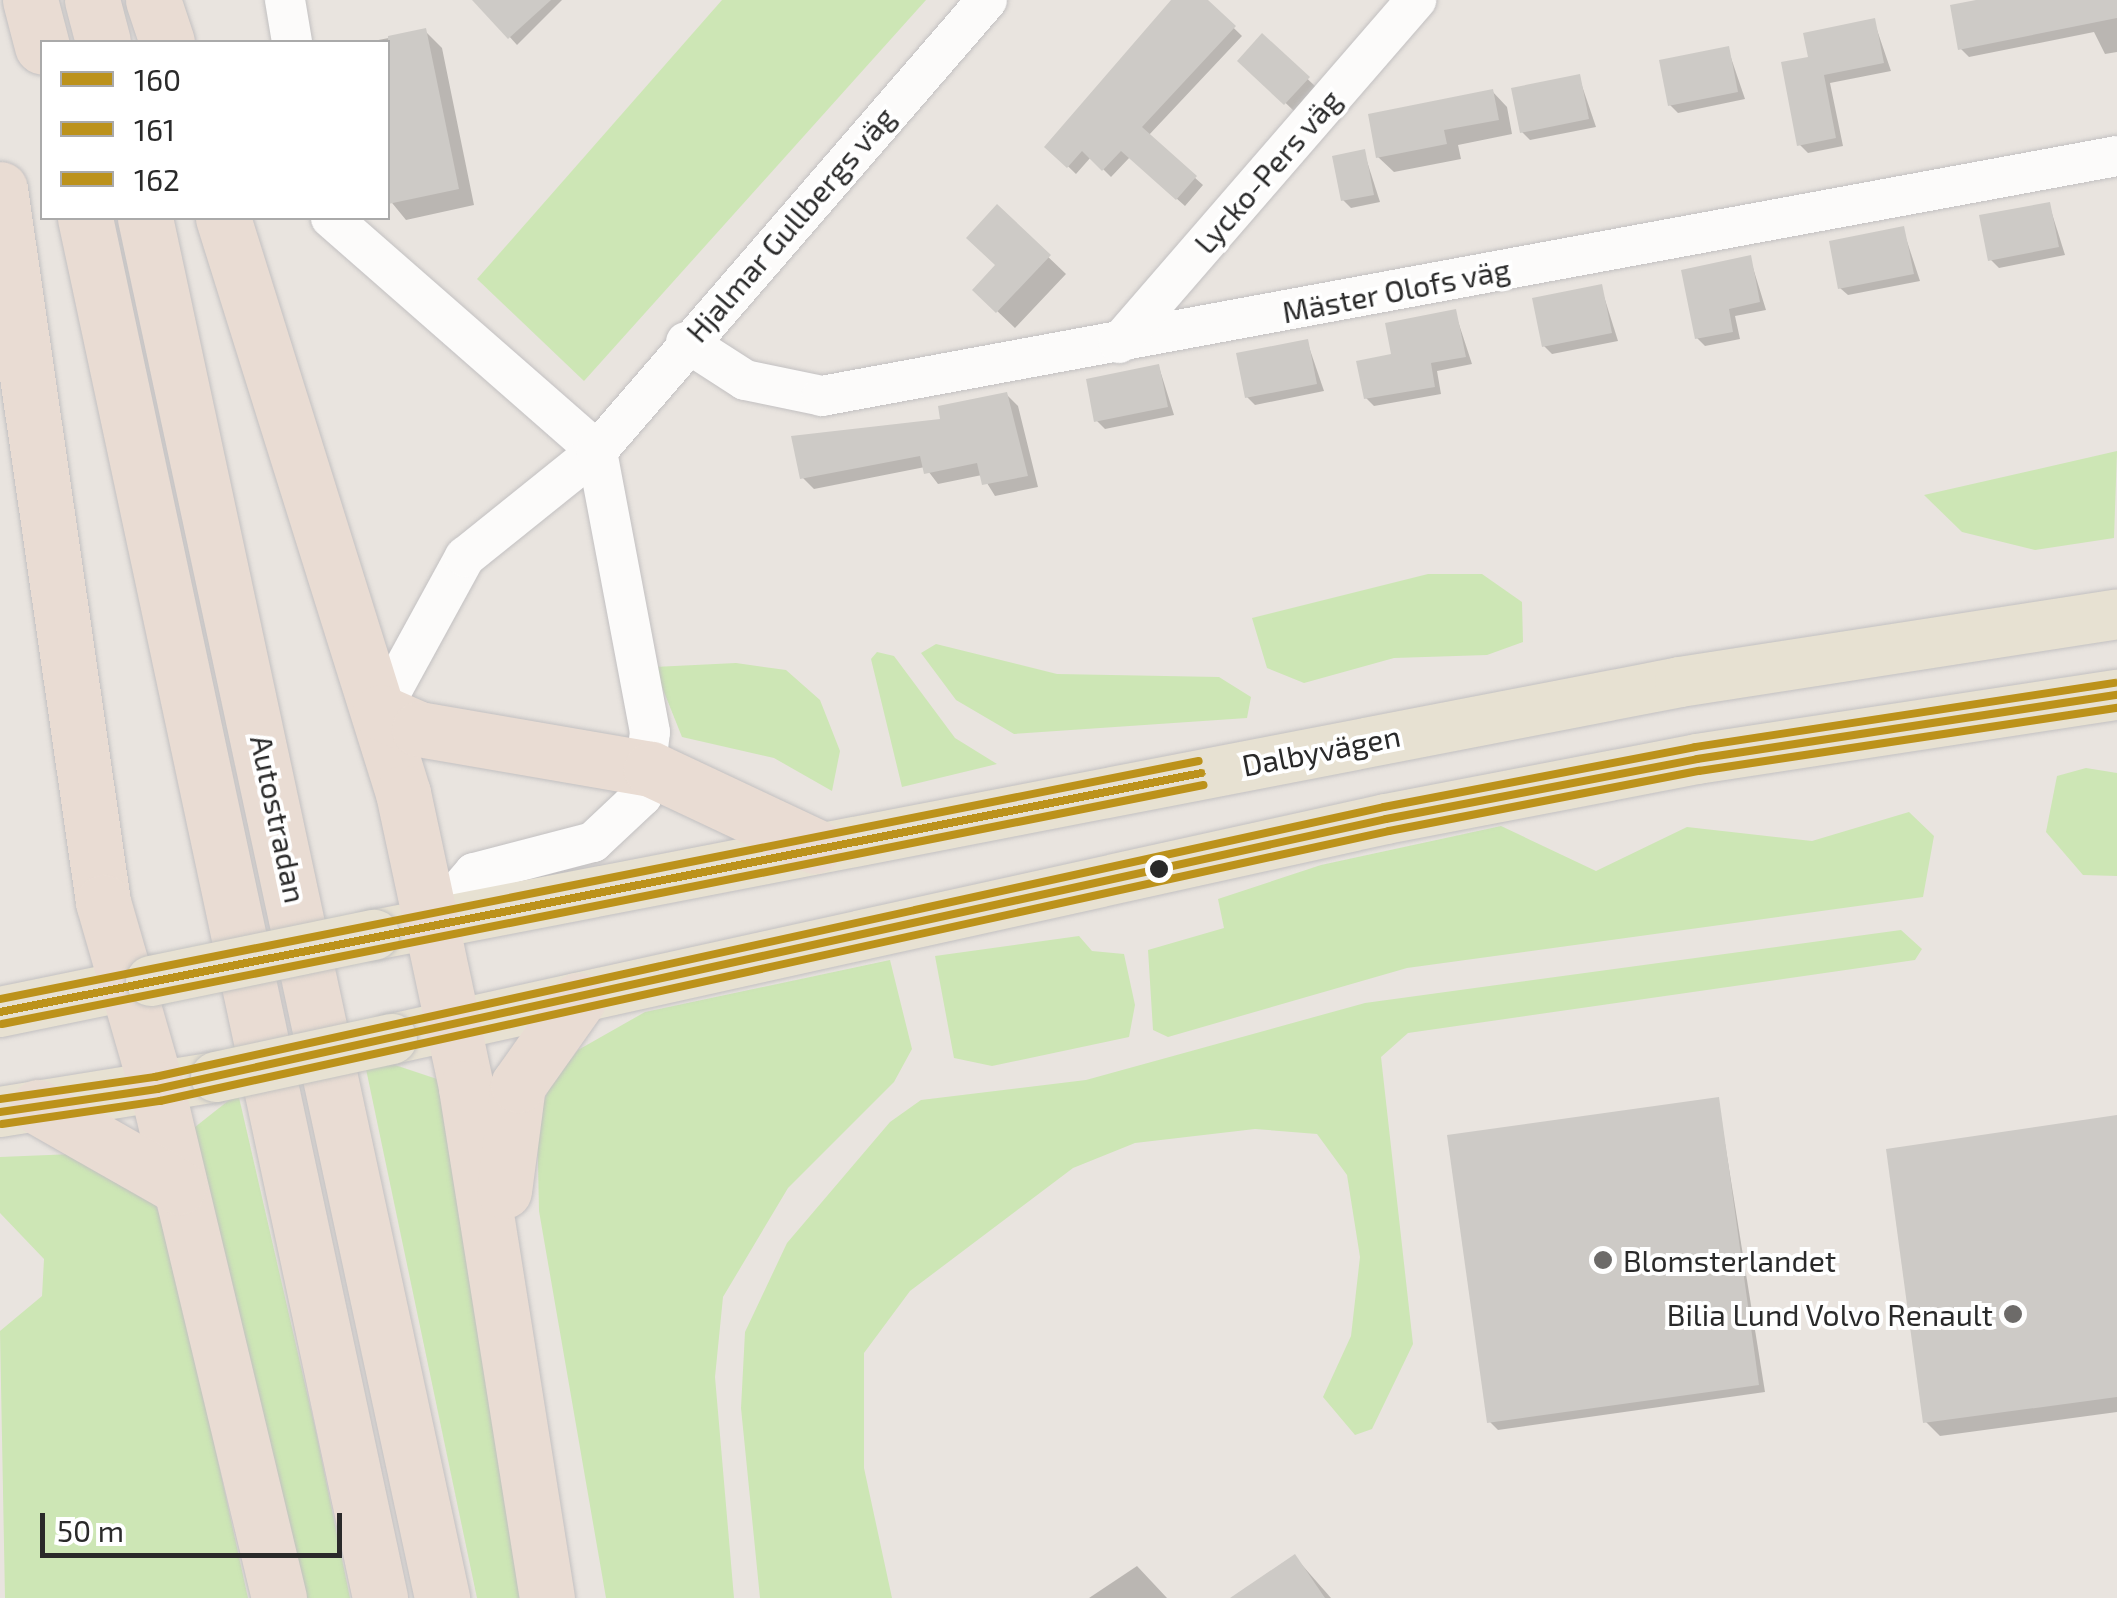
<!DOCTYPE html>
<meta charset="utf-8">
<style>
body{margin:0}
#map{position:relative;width:2117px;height:1598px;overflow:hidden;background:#e9e4df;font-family:"Exo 2",sans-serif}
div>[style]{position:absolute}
.green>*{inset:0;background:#cde6b5}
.shadow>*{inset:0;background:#0003}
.building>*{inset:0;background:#cdcac6}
.roads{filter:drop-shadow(0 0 2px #c2c0c1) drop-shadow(0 0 2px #c2c0c1)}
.minor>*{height:40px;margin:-20px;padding:0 20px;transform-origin:20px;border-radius:20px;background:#fcfbfa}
.major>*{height:50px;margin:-25px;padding:0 25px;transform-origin:25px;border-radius:25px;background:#e7e1d2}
.highway>*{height:55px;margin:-27.5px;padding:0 27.5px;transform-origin:27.5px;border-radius:27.5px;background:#e9dcd3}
.bridges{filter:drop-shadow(0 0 2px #c4c3c1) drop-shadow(0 0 2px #c4c3c1)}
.major-bridge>*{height:50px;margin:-25px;padding:0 25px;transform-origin:25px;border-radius:25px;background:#e7e1d2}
.bus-1>*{height:8px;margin:-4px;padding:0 4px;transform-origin:4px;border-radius:4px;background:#bc921b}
.bus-2>*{height:8px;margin:-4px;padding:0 4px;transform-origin:4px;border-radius:4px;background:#bc921b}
.bus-3>*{height:8px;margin:-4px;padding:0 4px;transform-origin:4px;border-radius:4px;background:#bc921b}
.dots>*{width:28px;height:28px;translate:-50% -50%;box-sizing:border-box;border:5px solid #fff;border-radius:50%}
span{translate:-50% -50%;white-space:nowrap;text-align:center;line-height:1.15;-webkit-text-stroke:8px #fff;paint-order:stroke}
.street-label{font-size:30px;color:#2a2a2a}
.poi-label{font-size:30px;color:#2a2a2a}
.left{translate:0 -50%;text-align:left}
.right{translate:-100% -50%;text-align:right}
.legend{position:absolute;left:40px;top:40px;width:350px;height:180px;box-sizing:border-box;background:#fff;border:2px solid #aaa;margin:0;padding:12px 18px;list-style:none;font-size:30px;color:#2a2a2a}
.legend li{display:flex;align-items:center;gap:20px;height:50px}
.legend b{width:50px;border:2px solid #aaa}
.scale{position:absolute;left:40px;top:1513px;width:302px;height:45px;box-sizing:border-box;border:5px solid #2a2a2a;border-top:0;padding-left:12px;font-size:30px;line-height:35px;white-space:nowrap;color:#2a2a2a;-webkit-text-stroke:8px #fff;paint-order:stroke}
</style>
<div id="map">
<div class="green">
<i style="clip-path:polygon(722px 0,926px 0,584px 381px,477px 279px)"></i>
<i style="clip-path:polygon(2117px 451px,2114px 538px,2035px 550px,1962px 532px,1924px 495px)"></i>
<i style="clip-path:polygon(1428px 574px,1482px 574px,1522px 602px,1523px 642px,1487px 655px,1394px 658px,1304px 683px,1267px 668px,1252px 618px)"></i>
<i style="clip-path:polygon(936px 644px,1057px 674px,1219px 677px,1251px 697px,1247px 718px,1014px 734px,956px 700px,921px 653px)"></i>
<i style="clip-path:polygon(877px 652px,894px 656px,955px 738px,997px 764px,902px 787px,871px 659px)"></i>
<i style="clip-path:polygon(736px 663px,786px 670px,820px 700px,840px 751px,832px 791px,774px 758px,682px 737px,654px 667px)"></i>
<i style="clip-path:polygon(2086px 768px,2117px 773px,2117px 876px,2083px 875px,2046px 832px,2057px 776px)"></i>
<i style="clip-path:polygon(1909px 812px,1934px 836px,1923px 897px,1407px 968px,1168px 1037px,1153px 1030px,1148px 950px,1224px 928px,1218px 899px,1321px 865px,1501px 826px,1596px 871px,1687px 827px,1812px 841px)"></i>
<i style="clip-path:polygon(1901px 930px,1922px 949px,1915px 960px,1408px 1033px,1381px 1057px,1413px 1344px,1372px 1429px,1355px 1435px,1323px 1397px,1351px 1336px,1360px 1257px,1347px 1175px,1317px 1134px,1255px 1129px,1135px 1143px,1073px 1168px,910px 1291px,864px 1353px,864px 1468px,892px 1598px,760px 1598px,741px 1408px,745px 1332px,787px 1243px,890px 1122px,921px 1100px,1086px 1080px,1365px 1003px)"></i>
<i style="clip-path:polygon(1079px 936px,1092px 951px,1124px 954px,1135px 1005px,1129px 1037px,992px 1066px,954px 1058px,935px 956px)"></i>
<i style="clip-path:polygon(890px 960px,912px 1049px,894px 1082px,788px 1188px,723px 1297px,715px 1377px,734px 1598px,606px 1598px,539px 1211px,537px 1117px,551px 1084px,578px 1050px,645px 1012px)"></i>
<i style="clip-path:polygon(389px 1063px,437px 1079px,523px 1598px,477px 1598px,366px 1069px)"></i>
<i style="clip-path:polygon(238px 1093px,316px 1432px,350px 1598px,300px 1598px,190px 1131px)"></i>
<i style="clip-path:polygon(73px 1154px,153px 1200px,168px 1232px,248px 1598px,5px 1598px,0 1331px,42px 1296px,44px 1259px,0 1213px,0 1157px)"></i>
</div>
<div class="shadow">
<i style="clip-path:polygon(476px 0,562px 0,517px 45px)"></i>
<i style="clip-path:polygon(1176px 0,1205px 0,1242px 36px,1148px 136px,1203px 185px,1185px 206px,1130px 157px,1111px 177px,1091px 157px,1076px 174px,1048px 147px)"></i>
<i style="clip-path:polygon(1989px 0,2117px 0,2117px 52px,2105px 54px,2094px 32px,1969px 57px,1961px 49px)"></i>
<i style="clip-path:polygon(1874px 21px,1891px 71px,1830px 83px,1843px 146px,1808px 153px,1800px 145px,1810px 59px)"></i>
<i style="clip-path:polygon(425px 31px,442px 48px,474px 205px,406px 220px,388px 198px,388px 42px,368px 42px)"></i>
<i style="clip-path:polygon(1263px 37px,1316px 87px,1294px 111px,1241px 61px)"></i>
<i style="clip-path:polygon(1728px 49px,1745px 99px,1678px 113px,1670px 105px)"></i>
<i style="clip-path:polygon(1579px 77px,1596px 127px,1530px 140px,1522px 132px)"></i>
<i style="clip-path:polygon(1492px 91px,1507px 107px,1512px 134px,1458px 145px,1461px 159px,1394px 172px,1378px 157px)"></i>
<i style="clip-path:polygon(1364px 152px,1380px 202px,1351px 208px,1343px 200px)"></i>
<i style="clip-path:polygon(2049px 204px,2065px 255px,1999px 268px,1991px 260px)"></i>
<i style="clip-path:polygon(997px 208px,1066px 274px,1015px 328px,975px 290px,998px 265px)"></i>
<i style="clip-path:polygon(1903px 229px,1920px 281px,1848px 295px,1840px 288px)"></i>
<i style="clip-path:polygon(1750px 258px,1766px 310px,1735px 316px,1740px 339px,1705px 346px,1697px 338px)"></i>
<i style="clip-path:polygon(1601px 287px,1618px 341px,1552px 354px,1544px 346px)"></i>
<i style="clip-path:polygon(1455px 312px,1472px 364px,1437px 371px,1441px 394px,1374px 406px,1366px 398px,1394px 356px)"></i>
<i style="clip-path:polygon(1307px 341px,1324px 391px,1255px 405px,1247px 397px)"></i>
<i style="clip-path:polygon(1159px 367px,1174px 415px,1105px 429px,1097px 421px)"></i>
<i style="clip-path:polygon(1006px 394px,1018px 406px,1038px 487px,995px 496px,982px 475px,938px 484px,925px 467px,814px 489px,803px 478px)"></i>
<i style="clip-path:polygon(1718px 1100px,1765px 1392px,1498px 1430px,1490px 1422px)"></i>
<i style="clip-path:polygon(2117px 1118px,2117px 1412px,1940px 1436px,1926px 1422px)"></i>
<i style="clip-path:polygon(1295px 1557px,1331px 1598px,1235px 1598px)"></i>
<i style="clip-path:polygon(1137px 1566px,1167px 1598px,1089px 1598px)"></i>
</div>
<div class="building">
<i style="clip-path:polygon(472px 0,551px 0,508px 39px)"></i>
<i style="clip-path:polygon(1171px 0,1208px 0,1236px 26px,1142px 127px,1197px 176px,1176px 200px,1121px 151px,1102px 171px,1082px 151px,1067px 168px,1044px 147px)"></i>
<i style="clip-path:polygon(1976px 0,2117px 0,2117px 18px,1958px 50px,1950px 5px)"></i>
<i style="clip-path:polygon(1875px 18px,1884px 63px,1824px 75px,1836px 138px,1797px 146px,1781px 62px,1808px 57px,1803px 33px)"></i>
<i style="clip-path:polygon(426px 28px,459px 189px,388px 204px,388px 36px)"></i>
<i style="clip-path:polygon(1262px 33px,1310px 77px,1284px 105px,1237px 61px)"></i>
<i style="clip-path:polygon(1729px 46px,1738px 92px,1668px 106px,1659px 60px)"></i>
<i style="clip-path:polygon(1580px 74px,1589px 119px,1520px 133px,1511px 88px)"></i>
<i style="clip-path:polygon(1493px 89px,1499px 120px,1444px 130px,1447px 144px,1376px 158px,1368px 114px)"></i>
<i style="clip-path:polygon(1365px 149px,1374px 195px,1341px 201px,1332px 156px)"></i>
<i style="clip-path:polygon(2050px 202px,2059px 247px,1988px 261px,1979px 215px)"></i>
<i style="clip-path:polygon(997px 204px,1051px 255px,996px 313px,972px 290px,995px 265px,966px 238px)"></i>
<i style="clip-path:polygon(1904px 226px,1914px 274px,1838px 289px,1829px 241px)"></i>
<i style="clip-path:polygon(1751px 255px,1760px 302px,1729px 309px,1733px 332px,1695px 339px,1681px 270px)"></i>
<i style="clip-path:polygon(1602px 284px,1612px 333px,1542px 347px,1532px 298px)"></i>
<i style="clip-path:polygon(1456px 309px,1466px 357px,1431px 363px,1435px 387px,1364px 399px,1356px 361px,1391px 354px,1385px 323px)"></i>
<i style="clip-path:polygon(1308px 339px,1317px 384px,1245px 398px,1236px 353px)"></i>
<i style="clip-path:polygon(1159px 364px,1168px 407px,1094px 422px,1086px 379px)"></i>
<i style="clip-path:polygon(1007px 392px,1028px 476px,982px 485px,977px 463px,924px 474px,920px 456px,800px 479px,791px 436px,940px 419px,938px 406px)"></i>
<i style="clip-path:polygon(1719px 1097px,1759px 1385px,1487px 1423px,1447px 1135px)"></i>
<i style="clip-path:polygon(2117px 1115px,2117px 1397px,1923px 1423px,1886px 1149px)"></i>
<i style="clip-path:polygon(1295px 1554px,1325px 1598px,1230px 1598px)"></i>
</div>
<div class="roads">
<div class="minor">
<i style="left:285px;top:0;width:43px;rotate:80.5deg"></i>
<i style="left:331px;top:218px;width:354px;rotate:41.2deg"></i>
<i style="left:686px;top:342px;width:70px;rotate:32.8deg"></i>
<i style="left:745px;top:380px;width:79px;rotate:11.7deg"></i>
<i style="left:822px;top:396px;width:1317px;rotate:-10.5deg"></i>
<i style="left:1119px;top:343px;width:454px;rotate:-49.1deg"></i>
<i style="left:380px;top:712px;width:177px;rotate:-61.3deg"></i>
<i style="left:465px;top:557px;width:169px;rotate:-38.8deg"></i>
<i style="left:597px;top:451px;width:596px;rotate:-49.15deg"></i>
<i style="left:431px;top:923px;width:66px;rotate:-49.3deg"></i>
<i style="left:474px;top:873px;width:123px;rotate:-14.6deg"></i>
<i style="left:593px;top:842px;width:67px;rotate:-43.2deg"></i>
<i style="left:642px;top:796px;width:64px;rotate:-82.9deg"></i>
<i style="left:650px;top:732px;width:286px;rotate:-100.7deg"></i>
</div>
<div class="major">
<i style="left:374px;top:935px;width:1330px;rotate:-10.96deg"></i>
<i style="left:1680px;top:682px;width:442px;rotate:-8.8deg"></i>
<i style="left:0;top:1012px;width:154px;rotate:-11.6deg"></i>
<i style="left:392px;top:1039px;width:1018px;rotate:-12.48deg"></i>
<i style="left:1386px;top:819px;width:317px;rotate:-10.9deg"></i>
<i style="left:1697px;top:759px;width:425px;rotate:-8.7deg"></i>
<i style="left:0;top:1112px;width:219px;rotate:-9.2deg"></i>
</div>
<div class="highway">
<i style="left:30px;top:0;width:48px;rotate:75.4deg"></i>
<i style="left:92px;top:0;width:43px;rotate:75.3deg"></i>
<i style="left:153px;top:0;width:44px;rotate:71.6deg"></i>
<i style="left:0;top:189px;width:720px;rotate:81.78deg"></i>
<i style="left:103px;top:902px;width:195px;rotate:73.9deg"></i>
<i style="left:157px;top:1089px;width:523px;rotate:76.52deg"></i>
<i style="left:85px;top:218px;width:1411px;rotate:77.93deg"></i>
<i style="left:145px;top:218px;width:1412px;rotate:77.85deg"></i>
<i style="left:223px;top:218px;width:603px;rotate:72.62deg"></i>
<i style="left:403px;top:793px;width:302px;rotate:77.9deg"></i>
<i style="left:466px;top:1088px;width:516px;rotate:80.98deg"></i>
<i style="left:380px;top:712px;width:43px;rotate:23.6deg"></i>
<i style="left:419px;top:729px;width:235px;rotate:9.8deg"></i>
<i style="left:651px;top:769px;width:181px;rotate:25.2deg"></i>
<i style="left:38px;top:1107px;width:162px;rotate:29.6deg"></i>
<i style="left:504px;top:1191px;width:107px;rotate:-82.5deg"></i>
<i style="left:518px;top:1085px;width:104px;rotate:-54.8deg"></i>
</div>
</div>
<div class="bridges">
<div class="major-bridge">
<i style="left:151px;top:981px;width:228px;rotate:-11.7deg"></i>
<i style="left:216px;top:1077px;width:180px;rotate:-12.2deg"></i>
</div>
</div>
<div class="bus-1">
<i style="left:0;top:1012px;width:1225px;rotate:-11.25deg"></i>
<i style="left:0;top:1112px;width:159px;rotate:-8.3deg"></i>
<i style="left:157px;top:1089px;width:1258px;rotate:-12.39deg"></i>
<i style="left:1386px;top:819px;width:317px;rotate:-10.9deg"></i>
<i style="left:1697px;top:759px;width:425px;rotate:-8.7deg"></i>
</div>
<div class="bus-2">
<i style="left:2px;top:1024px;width:1225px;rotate:-11.25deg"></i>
<i style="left:2px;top:1124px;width:160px;rotate:-8.3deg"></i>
<i style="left:160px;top:1101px;width:1258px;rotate:-12.39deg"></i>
<i style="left:1389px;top:831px;width:316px;rotate:-11deg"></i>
<i style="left:1699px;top:771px;width:423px;rotate:-8.6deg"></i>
</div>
<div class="bus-3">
<i style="left:0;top:999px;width:1222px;rotate:-11.23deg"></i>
<i style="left:0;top:1099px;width:157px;rotate:-8.1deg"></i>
<i style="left:155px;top:1077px;width:1258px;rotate:-12.39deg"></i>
<i style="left:1384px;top:807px;width:317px;rotate:-10.9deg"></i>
<i style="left:1695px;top:747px;width:425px;rotate:-8.7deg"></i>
</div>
<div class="dots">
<i style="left:1159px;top:869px;background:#2a2a2a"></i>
<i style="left:1603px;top:1260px;background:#6d6b69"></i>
<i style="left:2013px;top:1314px;background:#6d6b69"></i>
</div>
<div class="street-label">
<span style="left:1267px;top:171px;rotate:-49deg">Lycko-Pers väg</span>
<span style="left:790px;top:224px;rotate:-49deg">Hjalmar Gullbergs väg</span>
<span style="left:1396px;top:290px;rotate:-11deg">Mäster Olofs väg</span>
<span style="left:1321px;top:750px;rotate:-11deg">Dalbyvägen</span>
<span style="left:279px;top:819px;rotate:78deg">Autostradan</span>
</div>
<div class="poi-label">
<span class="left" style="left:1623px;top:1260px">Blomsterlandet</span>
<span class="right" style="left:1993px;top:1314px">Bilia Lund Volvo Renault</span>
</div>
<ul class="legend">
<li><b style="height:12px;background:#bc921b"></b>160</li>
<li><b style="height:12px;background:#bc921b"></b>161</li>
<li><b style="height:12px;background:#bc921b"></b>162</li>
</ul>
<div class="scale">50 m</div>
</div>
